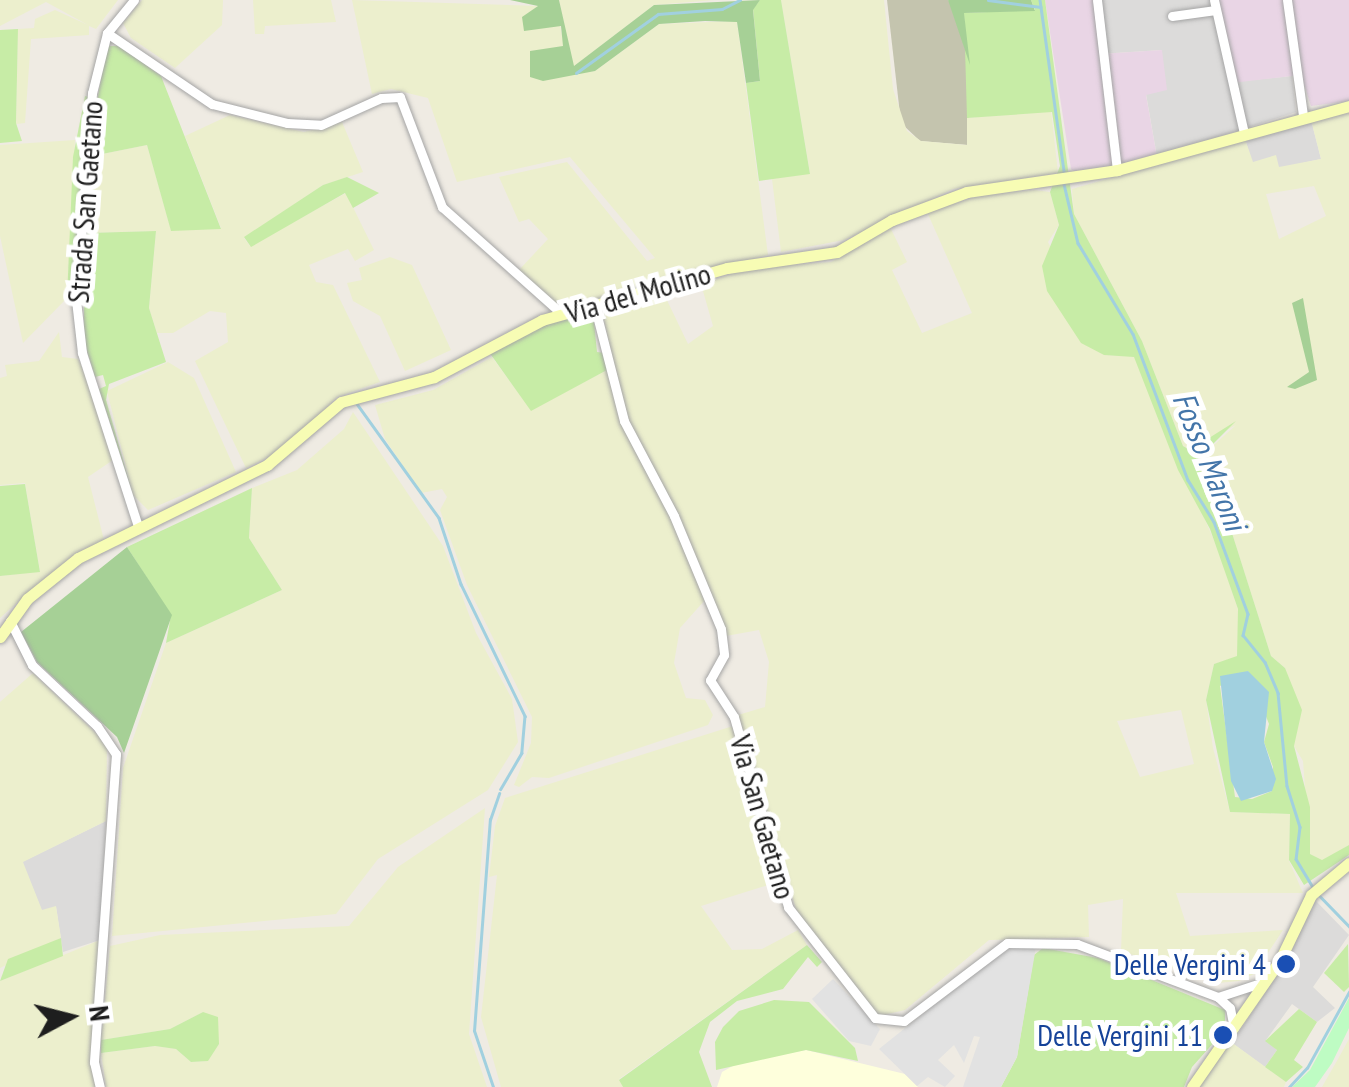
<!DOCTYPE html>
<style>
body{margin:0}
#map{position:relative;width:1349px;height:1087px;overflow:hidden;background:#efebe3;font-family:"PT Sans Narrow",sans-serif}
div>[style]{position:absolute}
.residential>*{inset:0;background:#dcdbda}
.industrial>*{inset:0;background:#e9d5e5}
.education>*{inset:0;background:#feffdc}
.construction>*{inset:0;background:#c4c4ae}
.farmland>*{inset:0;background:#ecefcd}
.grass>*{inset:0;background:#c7eca6}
.forest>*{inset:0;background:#a6d096}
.park>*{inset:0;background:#befcc3}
.parking>*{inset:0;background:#e2e2e2}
.water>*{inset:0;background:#a1d0df}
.stream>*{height:2.5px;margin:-1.25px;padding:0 1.25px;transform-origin:1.25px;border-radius:1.25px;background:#a1d0df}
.roads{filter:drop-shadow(0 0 2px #a5a5a5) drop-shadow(0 0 2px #a5a5a5)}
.street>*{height:9px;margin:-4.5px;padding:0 4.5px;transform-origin:4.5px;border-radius:4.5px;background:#fff}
.secondary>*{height:11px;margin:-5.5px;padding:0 5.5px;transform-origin:5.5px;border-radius:5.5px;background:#f7fcb4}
.dots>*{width:28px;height:28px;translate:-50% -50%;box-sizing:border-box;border:5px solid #fff;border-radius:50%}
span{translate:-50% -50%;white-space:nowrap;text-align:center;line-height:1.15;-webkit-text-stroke:10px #fff;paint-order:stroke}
.street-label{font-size:30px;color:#1e1e1e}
.transit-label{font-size:30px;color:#164399}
.right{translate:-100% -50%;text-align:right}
.water-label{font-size:32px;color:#4375a9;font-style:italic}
.north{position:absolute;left:20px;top:967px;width:100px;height:100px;-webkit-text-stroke:8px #fff;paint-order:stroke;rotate:83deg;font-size:28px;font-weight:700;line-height:40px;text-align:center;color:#1e1e1e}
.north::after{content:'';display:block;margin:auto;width:35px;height:45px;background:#1e1e1e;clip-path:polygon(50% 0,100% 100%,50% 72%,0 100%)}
</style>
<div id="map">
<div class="residential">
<i style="clip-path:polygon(1097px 0,1214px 0,1232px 82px,1292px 76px,1296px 112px,1157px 157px,1146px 94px,1162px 50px,1100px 54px)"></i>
<i style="clip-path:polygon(1311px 120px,1321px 159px,1279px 168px,1252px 162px,1245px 139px)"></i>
<i style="clip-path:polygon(106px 821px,100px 940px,63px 952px,56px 907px,42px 911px,22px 862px)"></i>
<i style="clip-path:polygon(1315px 900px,1349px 935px,1313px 987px,1335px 1008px,1317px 1022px,1292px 1004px,1266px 1040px,1277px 1050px,1265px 1067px,1232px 1043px,1282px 967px)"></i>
</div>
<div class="industrial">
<i style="clip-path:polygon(1045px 0,1097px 0,1100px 54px,1162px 50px,1167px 90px,1146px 95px,1157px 157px,1077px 174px,1071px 169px)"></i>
<i style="clip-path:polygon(1214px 0,1349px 0,1349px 101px,1311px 106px,1301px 75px,1232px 83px)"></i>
</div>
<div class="education">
<i style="clip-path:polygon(806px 1050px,905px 1074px,918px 1087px,717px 1087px,722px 1072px,740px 1062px)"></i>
</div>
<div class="construction">
<i style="clip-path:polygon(887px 0,948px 0,952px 6px,970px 65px,968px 145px,920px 141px,901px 123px)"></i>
</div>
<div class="farmland">
<i style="clip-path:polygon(0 0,118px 0,96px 29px,89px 26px,89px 35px,31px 39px,25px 123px,16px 124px,18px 29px,34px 28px,35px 19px,55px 10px,88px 25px,46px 2px,0 26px)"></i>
<i style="clip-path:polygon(142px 0,223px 0,222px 25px,175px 68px,131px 38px,123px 23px)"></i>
<i style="clip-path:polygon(253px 0,331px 0,336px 22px,265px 26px,264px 34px,255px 34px)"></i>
<i style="clip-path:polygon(352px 0,538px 6px,533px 12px,560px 25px,564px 46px,530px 76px,595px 71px,659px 24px,737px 21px,768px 255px,565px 308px,553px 302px,519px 270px,548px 239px,529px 219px,519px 222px,499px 177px,567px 162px,647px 261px,655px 258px,570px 157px,457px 182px,428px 98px,391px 89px,372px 94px)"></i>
<i style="clip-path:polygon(559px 0,715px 0,654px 5px,573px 67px)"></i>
<i style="clip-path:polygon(781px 0,884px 0,893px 89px,907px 131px,921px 141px,967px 145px,967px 118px,1051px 111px,1058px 173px,953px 189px,844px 240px,781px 252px,772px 179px,810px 173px)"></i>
<i style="clip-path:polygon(evenodd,1349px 113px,1349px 845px,1322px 861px,1310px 854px,1303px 761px,1294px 746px,1285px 668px,1271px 656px,1225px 511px,1195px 462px,1236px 425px,1190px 450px,1183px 446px,1142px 341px,1074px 214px,1072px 189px,1245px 139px,1253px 162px,1276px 155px,1279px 167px,1321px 159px,1311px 120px,1349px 113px,1314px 186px,1326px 216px,1279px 239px,1266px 194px,1314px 186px)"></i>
<i style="clip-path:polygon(230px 115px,304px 132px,342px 122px,363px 172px,323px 185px,244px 238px,250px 246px,346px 193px,374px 250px,355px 261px,348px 249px,309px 265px,316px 282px,333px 285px,380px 382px,337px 397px,285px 449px,246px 468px,195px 361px,228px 342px,226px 313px,210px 311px,173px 333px,157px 333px,149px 308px,156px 231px,84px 233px,87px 157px,147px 145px,171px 230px,221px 228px,185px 136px)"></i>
<i style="clip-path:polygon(75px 140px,67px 298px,23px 343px,0 236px,0 145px)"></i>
<i style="clip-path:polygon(evenodd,1034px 190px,1050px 192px,1059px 225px,1048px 242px,1104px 355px,1134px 356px,1219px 552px,1238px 609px,1239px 643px,1237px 657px,1214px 664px,1206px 700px,1213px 748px,1230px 812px,1290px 814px,1289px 861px,1303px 893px,1176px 893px,1190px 936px,1283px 930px,1254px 974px,1239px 981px,1218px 983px,1121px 951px,1123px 899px,1088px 905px,1089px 937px,989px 940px,905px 1010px,879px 1016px,798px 916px,738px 715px,765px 707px,769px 662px,759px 630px,726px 636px,624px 413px,602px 310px,664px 294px,688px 344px,713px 326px,701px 284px,750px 268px,831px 262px,890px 227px,907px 262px,892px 270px,922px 333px,972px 313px,927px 212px,979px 196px,1034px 190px,1181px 710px,1194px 764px,1140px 777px,1117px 721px,1181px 710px)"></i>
<i style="clip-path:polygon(390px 257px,412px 265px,451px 350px,405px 371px,380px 316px,353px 301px,347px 283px,362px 280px,359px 268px)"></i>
<i style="clip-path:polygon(59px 332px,62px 357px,78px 359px,85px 373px,113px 460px,88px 477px,104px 540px,42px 580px,0 618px,0 576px,40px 571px,25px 483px,0 485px,0 378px,7px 376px,5px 365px,39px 361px)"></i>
<i style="clip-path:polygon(492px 357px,531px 410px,607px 370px,618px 415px,672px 518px,705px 600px,680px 628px,674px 663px,686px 698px,705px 700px,713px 715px,708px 725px,549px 778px,532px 777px,519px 787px,514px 785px,531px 743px,532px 717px,467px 585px,440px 510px,447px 497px,442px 489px,421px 493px,385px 439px,375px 405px,433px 390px)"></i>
<i style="clip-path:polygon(168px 362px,194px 378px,236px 472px,148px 510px,133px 495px,107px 391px)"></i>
<i style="clip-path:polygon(353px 412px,443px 546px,476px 633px,512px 699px,518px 742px,488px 790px,378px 859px,336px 914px,112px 936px,123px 768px,166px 643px,282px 590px,249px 538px,252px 488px,297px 470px,344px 429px)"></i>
<i style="clip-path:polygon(33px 673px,107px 744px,106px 821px,23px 862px,42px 910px,56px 906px,61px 938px,0 968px,0 702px)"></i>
<i style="clip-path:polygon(733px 726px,778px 882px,701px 906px,732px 950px,762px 949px,798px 930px,807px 945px,619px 1079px,623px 1087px,501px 1087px,481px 1017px,497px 875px,489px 877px,495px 826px,505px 798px)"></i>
<i style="clip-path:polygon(485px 808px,469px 1034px,487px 1087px,106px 1087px,101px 1053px,155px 1046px,176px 1049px,191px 1062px,207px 1061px,219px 1044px,203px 1012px,170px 1029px,101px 1040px,110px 946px,160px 935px,349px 926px,398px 867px)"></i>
<i style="clip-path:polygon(100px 940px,97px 1087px,0 1087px,0 981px)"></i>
<i style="clip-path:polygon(1349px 1039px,1349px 1087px,1322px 1087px,1338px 1059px)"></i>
<i style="clip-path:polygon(1231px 1042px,1286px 1082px,1284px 1087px,1198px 1087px)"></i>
</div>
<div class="grass">
<i style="clip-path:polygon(760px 0,781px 0,810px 174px,759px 181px,746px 83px,760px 81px,753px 9px)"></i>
<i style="clip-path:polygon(evenodd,1031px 0,1045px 0,1074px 214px,1142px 341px,1183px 446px,1190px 450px,1236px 421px,1195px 462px,1225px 511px,1271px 656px,1285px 668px,1302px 710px,1294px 746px,1310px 807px,1310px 854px,1322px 860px,1349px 845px,1349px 855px,1304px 885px,1289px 860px,1290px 814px,1230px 812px,1206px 700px,1214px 664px,1237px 656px,1238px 609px,1210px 529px,1178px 470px,1134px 357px,1104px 355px,1081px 343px,1047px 291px,1042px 266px,1059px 225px,1050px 192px,1060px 166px,1052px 112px,967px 118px,964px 13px,1035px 10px,1031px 0,1248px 671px,1269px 724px,1264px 742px,1273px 767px,1272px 791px,1252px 799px,1235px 797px,1220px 686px,1248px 671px)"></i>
<i style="clip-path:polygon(18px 29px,16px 123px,22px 141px,0 143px,0 30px)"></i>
<i style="clip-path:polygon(107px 46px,120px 46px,161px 76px,221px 229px,171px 231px,147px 145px,87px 157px)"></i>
<i style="clip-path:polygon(85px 96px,89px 97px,74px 299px,67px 298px,73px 157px)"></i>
<i style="clip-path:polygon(347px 177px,379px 193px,353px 208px,345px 193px,251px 247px,244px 237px,323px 185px)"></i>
<i style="clip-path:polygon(156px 231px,149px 308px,166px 362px,109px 384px,106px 400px,133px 495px,99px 389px,106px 386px,103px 375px,95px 377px,84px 341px,84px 242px,87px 233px)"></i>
<i style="clip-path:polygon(593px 312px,597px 352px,604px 353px,607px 370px,531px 411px,489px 352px,541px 326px)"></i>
<i style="clip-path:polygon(25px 484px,40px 572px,0 576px,0 486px)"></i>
<i style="clip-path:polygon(252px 488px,249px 538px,282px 590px,166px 643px,171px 615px,127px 547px)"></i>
<i style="clip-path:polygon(61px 938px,63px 956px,0 981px,8px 959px)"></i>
<i style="clip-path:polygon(1348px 944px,1349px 987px,1344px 992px,1324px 973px)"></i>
<i style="clip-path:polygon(807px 945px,822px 962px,817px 967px,808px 957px,783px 989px,737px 1001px,710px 1022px,699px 1052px,712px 1087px,623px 1087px,619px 1080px)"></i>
<i style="clip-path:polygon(1043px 948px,1098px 958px,1225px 1010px,1225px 1030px,1192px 1067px,1184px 1087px,1001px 1087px,1017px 1057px,1034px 955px)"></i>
<i style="clip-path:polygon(774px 1000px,809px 1002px,855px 1048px,858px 1061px,806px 1050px,716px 1070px,715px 1042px,723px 1027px,739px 1011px)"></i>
<i style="clip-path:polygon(1299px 1009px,1317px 1022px,1294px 1060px,1303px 1067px,1286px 1082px,1265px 1067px,1277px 1050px,1265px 1041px)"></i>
<i style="clip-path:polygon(203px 1012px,218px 1017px,219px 1044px,208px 1061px,191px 1062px,176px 1049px,155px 1046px,101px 1053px,101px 1040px,170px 1029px)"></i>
</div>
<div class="forest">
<i style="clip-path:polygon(510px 0,559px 0,574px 66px,654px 5px,760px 0,753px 10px,760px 81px,746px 83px,737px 22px,705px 21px,659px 24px,595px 71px,543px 81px,530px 77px,530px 51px,563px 46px,561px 26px,524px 31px,522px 17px,538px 6px)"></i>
<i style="clip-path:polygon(948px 0,1031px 0,1035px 11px,964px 13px,970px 65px)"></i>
<i style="clip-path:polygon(1303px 298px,1317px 380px,1295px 389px,1287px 387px,1309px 372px,1292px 303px)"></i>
<i style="clip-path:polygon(127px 547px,172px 615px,124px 753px,117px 737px,37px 662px,21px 632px)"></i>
</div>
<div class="park">
<i style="clip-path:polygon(1349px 998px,1349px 1028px,1332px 1063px,1315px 1087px,1292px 1087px,1310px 1070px)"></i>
</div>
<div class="parking">
<i style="clip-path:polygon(1036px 947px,1017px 1057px,1001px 1087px,963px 1087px,980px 1037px,974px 1036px,964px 1063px,954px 1045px,938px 1060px,955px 1076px,945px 1087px,928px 1077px,917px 1086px,879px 1049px,1005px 948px)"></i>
<i style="clip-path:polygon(833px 979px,880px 1029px,871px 1046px,849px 1041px,812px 999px)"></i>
</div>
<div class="water">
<i style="clip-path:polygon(1248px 671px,1269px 692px,1264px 742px,1276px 779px,1272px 791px,1241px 801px,1231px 781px,1220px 676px)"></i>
</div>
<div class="stream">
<i style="left:988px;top:0;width:53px;rotate:7.5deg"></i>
<i style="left:1040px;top:0;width:173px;rotate:82deg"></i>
<i style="left:576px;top:73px;width:101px;rotate:-35.7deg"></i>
<i style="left:658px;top:14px;width:64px;rotate:-4.5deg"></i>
<i style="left:722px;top:9px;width:20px;rotate:-27deg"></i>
<i style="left:1064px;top:184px;width:61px;rotate:76.7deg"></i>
<i style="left:1078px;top:243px;width:106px;rotate:58.9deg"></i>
<i style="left:1133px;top:334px;width:156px;rotate:69.4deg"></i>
<i style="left:1188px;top:480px;width:49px;rotate:58.2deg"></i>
<i style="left:1214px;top:522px;width:98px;rotate:69.7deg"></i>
<i style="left:1248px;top:614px;width:22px;rotate:103deg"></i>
<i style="left:1243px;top:635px;width:35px;rotate:51deg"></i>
<i style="left:1265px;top:662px;width:34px;rotate:67deg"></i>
<i style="left:1278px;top:693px;width:93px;rotate:84.5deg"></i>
<i style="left:1287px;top:786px;width:43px;rotate:72.4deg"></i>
<i style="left:1300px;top:827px;width:32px;rotate:97deg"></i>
<i style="left:1296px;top:859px;width:33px;rotate:59deg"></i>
<i style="left:355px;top:401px;width:144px;rotate:54.3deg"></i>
<i style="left:439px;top:518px;width:70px;rotate:71.6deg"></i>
<i style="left:461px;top:584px;width:147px;rotate:64.1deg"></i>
<i style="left:525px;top:716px;width:37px;rotate:95deg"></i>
<i style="left:522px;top:753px;width:42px;rotate:120.3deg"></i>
<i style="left:1318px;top:894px;width:45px;rotate:45.9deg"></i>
<i style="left:493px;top:1087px;width:59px;rotate:-108.7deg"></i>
<i style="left:474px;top:1031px;width:212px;rotate:-85.7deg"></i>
<i style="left:490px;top:820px;width:28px;rotate:-71deg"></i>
<i style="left:1289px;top:1087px;width:26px;rotate:-47deg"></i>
<i style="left:1307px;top:1068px;width:87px;rotate:-61.1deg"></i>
</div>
<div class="roads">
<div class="street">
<i style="left:134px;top:0;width:43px;rotate:129.3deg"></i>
<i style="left:107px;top:33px;width:62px;rotate:104deg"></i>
<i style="left:92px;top:93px;width:208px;rotate:94.4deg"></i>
<i style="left:76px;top:300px;width:53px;rotate:83.5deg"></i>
<i style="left:82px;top:353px;width:182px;rotate:72.1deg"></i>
<i style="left:1097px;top:0;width:171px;rotate:83.3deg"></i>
<i style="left:1214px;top:0;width:136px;rotate:77.3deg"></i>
<i style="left:1287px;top:0;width:116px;rotate:82.1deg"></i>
<i style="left:1172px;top:16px;width:44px;rotate:-7.8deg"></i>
<i style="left:107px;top:33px;width:127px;rotate:34.1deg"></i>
<i style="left:212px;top:104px;width:77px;rotate:14.2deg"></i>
<i style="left:287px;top:123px;width:34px;rotate:3deg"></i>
<i style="left:321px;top:125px;width:66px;rotate:-24.2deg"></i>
<i style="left:381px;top:98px;width:19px;rotate:-3deg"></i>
<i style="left:400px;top:97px;width:118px;rotate:69.1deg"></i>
<i style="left:442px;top:207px;width:159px;rotate:41.7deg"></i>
<i style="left:594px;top:304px;width:121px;rotate:75.6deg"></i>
<i style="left:624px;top:421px;width:107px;rotate:62.2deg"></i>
<i style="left:674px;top:516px;width:122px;rotate:67.4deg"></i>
<i style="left:721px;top:629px;width:26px;rotate:83deg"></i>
<i style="left:724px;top:655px;width:29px;rotate:119deg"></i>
<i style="left:710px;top:680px;width:44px;rotate:57deg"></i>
<i style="left:734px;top:717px;width:198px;rotate:74.1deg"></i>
<i style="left:788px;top:907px;width:141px;rotate:51.9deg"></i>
<i style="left:875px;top:1018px;width:29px;rotate:6deg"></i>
<i style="left:904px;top:1021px;width:129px;rotate:-37.1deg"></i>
<i style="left:1007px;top:943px;width:70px;rotate:0.8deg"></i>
<i style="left:1077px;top:944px;width:151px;rotate:20.6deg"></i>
<i style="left:1218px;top:997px;width:48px;rotate:-18.1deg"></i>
<i style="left:10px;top:621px;width:49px;rotate:63.4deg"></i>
<i style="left:32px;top:665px;width:89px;rotate:43.2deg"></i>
<i style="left:97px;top:726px;width:34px;rotate:56deg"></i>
<i style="left:116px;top:754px;width:309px;rotate:94.1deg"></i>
<i style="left:94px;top:1062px;width:26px;rotate:77deg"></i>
<i style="left:1218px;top:997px;width:16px;rotate:43deg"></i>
<i style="left:1230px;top:1008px;width:20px;rotate:79deg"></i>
</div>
<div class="secondary">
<i style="left:0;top:637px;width:47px;rotate:-54.6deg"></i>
<i style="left:27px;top:599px;width:65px;rotate:-38.8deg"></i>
<i style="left:78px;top:558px;width:211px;rotate:-26.2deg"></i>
<i style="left:267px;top:465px;width:97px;rotate:-40.4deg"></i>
<i style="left:341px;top:402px;width:96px;rotate:-15deg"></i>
<i style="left:434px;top:377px;width:122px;rotate:-27.8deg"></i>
<i style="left:542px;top:320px;width:192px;rotate:-15.7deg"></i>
<i style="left:727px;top:268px;width:111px;rotate:-8.3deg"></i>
<i style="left:837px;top:252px;width:64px;rotate:-30.2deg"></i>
<i style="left:892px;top:220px;width:80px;rotate:-20.5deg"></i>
<i style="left:967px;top:192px;width:152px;rotate:-8.3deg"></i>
<i style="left:1117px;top:170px;width:241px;rotate:-15.4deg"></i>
<i style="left:1192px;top:1087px;width:155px;rotate:-55.3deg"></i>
<i style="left:1280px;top:960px;width:72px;rotate:-64.5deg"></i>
<i style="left:1311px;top:895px;width:50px;rotate:-40.1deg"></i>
</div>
</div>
<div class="dots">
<i style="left:1286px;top:964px;background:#1a4fb4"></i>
<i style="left:1223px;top:1035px;background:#1a4fb4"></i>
</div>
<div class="street-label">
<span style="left:85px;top:202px;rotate:-86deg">Strada San Gaetano</span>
<span style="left:638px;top:293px;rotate:-16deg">Via del Molino</span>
<span style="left:763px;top:817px;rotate:74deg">Via San Gaetano</span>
</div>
<div class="transit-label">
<span class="right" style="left:1266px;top:964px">Delle Vergini 4</span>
<span class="right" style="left:1203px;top:1035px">Delle Vergini 11</span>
</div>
<div class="water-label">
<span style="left:1210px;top:461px;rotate:68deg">Fosso Maroni</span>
</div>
<div class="north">N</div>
</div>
